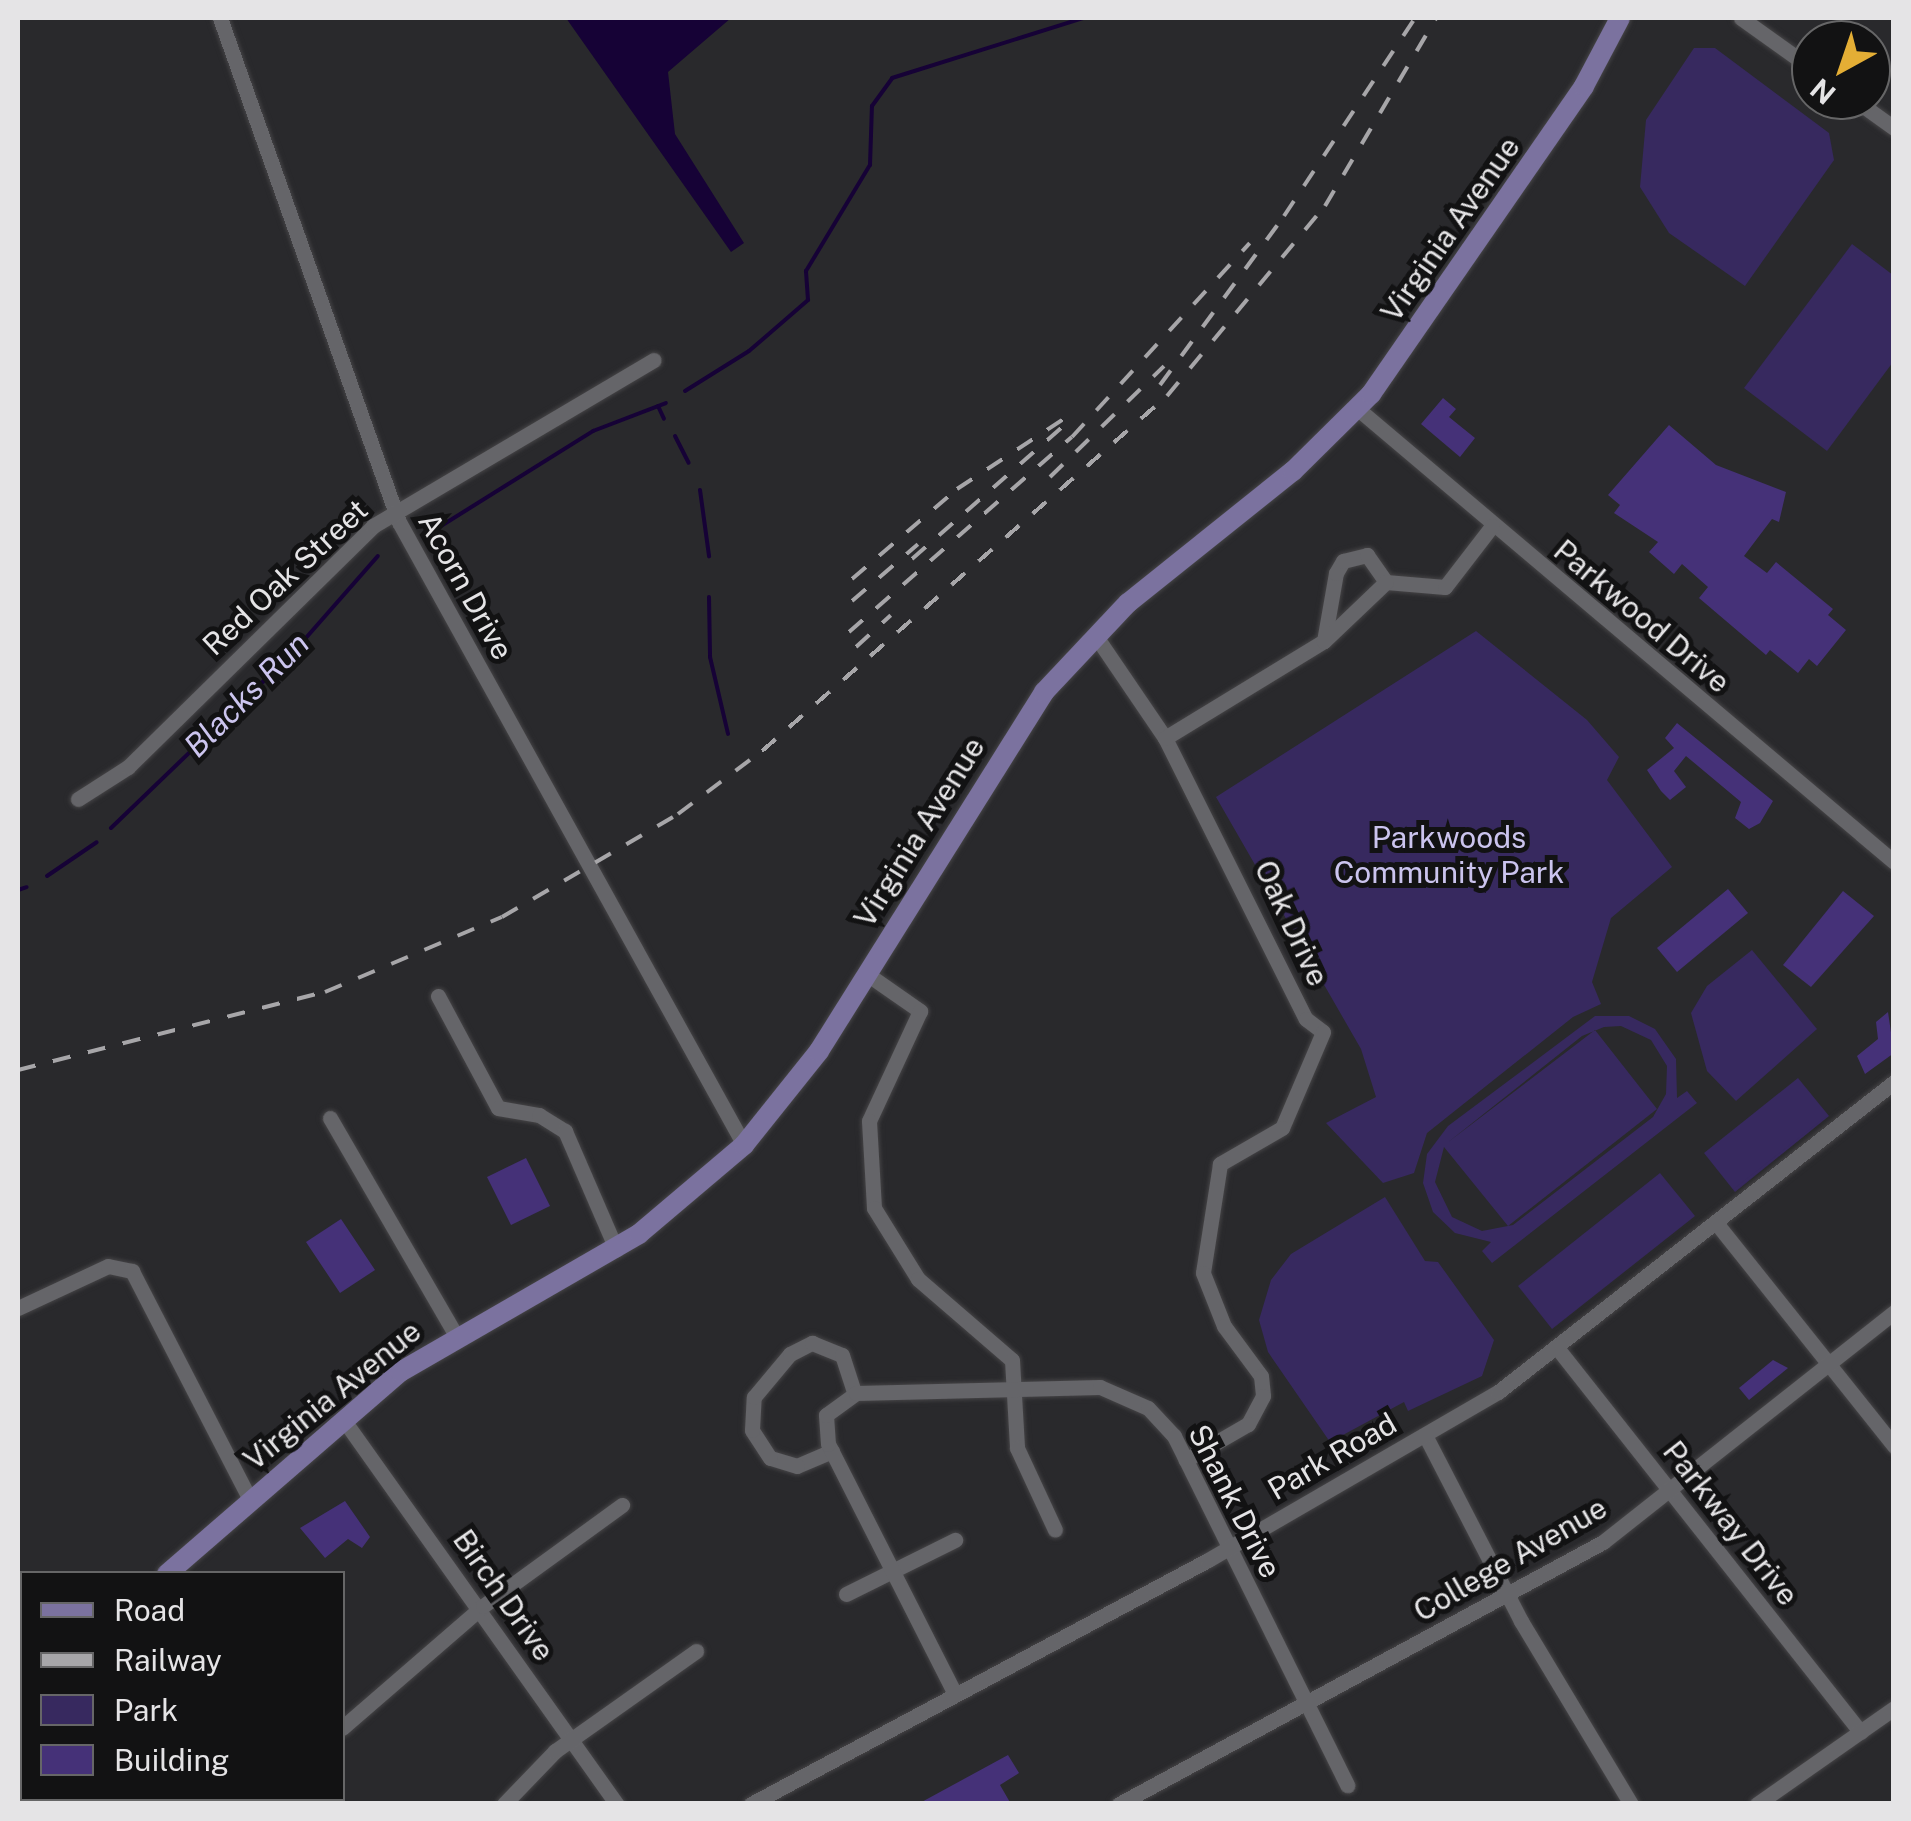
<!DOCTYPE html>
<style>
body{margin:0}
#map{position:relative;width:1911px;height:1821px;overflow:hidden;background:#29292c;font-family:"Public Sans",sans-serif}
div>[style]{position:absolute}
.green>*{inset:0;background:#37295f}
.water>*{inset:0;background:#160236}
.stream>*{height:4px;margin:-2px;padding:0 2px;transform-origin:2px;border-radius:2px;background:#160236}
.building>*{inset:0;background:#453178}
.roads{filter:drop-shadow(0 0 2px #454446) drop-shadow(0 0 2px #454446)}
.minor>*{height:15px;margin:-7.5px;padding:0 7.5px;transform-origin:7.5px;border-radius:7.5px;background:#656569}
.major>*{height:20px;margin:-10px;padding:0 10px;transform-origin:10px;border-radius:10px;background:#7b729f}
.rail>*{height:4px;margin-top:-2px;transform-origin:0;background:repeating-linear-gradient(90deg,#a7a6a9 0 18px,transparent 0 36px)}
span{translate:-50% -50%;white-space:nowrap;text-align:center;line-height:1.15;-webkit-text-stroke:10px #121213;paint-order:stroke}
.street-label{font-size:30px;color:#e5e4e6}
.park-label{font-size:30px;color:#cbc4ee}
.water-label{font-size:32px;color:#ccc5ef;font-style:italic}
.frame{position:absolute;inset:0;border:20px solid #e5e4e6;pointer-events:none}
.legend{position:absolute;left:20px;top:1571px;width:325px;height:230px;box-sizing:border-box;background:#121213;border:2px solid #666667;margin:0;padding:12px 18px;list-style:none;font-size:30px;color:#e5e4e6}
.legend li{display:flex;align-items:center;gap:20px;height:50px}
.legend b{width:50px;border:2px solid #666667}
.north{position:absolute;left:1791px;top:20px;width:100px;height:100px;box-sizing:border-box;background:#121213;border:2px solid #666667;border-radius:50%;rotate:220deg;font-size:28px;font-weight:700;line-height:40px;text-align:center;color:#e5e4e6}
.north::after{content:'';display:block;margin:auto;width:35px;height:45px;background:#e4ae35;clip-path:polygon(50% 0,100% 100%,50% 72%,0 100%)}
</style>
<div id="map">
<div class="green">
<i style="clip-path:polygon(1694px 48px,1715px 48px,1829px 133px,1834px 160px,1745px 286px,1669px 233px,1640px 187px,1646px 120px)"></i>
<i style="clip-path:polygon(1852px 244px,1893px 275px,1893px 362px,1827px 451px,1744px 388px)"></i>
<i style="clip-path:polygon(1476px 631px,1587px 720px,1619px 757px,1607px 780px,1672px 867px,1611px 918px,1592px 982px,1601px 1004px,1573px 1017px,1427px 1133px,1414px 1173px,1383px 1183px,1326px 1123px,1376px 1097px,1361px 1049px,1216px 797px)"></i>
<i style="clip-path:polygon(1752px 950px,1817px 1029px,1736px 1101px,1707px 1071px,1691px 1013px,1707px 986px)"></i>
<i style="clip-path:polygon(evenodd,1595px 1016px,1629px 1016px,1655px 1029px,1676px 1059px,1677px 1098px,1687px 1091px,1697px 1103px,1492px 1263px,1482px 1251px,1491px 1242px,1455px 1233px,1433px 1212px,1423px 1183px,1427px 1154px,1448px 1126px,1595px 1016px,1621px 1026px,1651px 1040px,1667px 1066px,1666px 1094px,1653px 1117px,1513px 1225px,1482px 1231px,1452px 1217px,1435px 1182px,1444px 1147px,1508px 1226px,1657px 1109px,1595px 1030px,1447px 1143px,1582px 1036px,1604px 1027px,1621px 1026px)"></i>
<i style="clip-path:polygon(1798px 1078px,1829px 1116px,1735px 1192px,1704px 1153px)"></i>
<i style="clip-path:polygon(1660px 1173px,1695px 1216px,1552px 1329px,1518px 1286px)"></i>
<i style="clip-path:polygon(1385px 1197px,1425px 1261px,1438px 1262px,1494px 1340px,1482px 1376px,1408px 1411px,1404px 1402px,1330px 1442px,1268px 1352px,1259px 1320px,1271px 1280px,1291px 1254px)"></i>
</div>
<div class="water">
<i style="clip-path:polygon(566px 18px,731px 18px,668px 72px,675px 134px,744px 243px,731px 252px)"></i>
</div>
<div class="stream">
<i style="left:685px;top:391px;width:75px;rotate:-32deg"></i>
<i style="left:749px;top:351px;width:78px;rotate:-40.8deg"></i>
<i style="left:808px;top:300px;width:29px;rotate:-94deg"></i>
<i style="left:806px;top:271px;width:124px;rotate:-58.9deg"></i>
<i style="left:870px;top:165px;width:59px;rotate:-88.1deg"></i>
<i style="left:872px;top:106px;width:34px;rotate:-54deg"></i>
<i style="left:892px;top:78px;width:200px;rotate:-17.4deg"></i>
<i style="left:658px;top:406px;width:14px;rotate:65deg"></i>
<i style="left:675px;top:436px;width:30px;rotate:63deg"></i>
<i style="left:700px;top:490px;width:67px;rotate:82.2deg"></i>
<i style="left:433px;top:531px;width:189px;rotate:-32deg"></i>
<i style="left:593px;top:431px;width:78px;rotate:-21deg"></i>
<i style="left:709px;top:597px;width:60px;rotate:89deg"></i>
<i style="left:710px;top:657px;width:79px;rotate:76.8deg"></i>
<i style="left:111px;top:828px;width:248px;rotate:-43.9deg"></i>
<i style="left:290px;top:656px;width:133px;rotate:-48.7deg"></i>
<i style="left:47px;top:876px;width:60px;rotate:-34.2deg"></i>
<i style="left:18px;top:890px;width:9px;rotate:-18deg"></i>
</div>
<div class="building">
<i style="clip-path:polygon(1443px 398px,1456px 409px,1449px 417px,1475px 438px,1460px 457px,1421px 424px)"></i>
<i style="clip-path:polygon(1669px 425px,1716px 465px,1786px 492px,1779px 522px,1772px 519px,1744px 556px,1767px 573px,1776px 562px,1833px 609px,1828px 615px,1846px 630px,1817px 666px,1809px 659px,1798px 673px,1770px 650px,1766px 655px,1699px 598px,1708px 587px,1682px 564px,1674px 574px,1649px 552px,1658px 542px,1614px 513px,1620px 505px,1608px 495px)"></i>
<i style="clip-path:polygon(1677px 723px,1773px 801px,1760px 823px,1749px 829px,1735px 818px,1741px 802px,1686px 756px,1674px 771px,1686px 787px,1670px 800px,1661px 791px,1647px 770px,1674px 748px,1665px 738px)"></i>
<i style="clip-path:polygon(1728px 889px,1748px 913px,1677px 972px,1657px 948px)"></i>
<i style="clip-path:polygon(1843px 891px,1874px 916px,1811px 987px,1783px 965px)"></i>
<i style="clip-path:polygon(1888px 1012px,1894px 1053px,1865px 1074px,1857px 1056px,1878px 1039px,1876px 1022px)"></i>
<i style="clip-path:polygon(526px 1158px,550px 1206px,511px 1225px,487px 1177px)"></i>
<i style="clip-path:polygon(341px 1219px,375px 1270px,340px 1293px,306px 1242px)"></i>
<i style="clip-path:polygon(1773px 1360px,1788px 1368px,1749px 1400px,1739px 1388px)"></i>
<i style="clip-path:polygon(345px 1501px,370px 1537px,362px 1548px,348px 1539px,325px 1558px,300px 1528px)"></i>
<i style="clip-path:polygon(1008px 1755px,1019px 1773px,1000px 1785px,1011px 1804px,918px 1804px)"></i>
</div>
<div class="roads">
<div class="minor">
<i style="left:220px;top:18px;width:535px;rotate:70.45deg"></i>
<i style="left:399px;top:522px;width:712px;rotate:61.02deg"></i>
<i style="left:1741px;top:18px;width:86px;rotate:35.5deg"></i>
<i style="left:1855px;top:100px;width:48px;rotate:35.7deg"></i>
<i style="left:1358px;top:409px;width:702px;rotate:40.2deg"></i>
<i style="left:1386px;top:582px;width:59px;rotate:4.8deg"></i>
<i style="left:1445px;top:587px;width:77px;rotate:-52.4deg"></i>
<i style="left:1095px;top:635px;width:125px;rotate:55.8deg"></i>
<i style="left:1165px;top:738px;width:314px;rotate:63.4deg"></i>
<i style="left:1306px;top:1019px;width:21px;rotate:37deg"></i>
<i style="left:1323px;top:1032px;width:104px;rotate:113.1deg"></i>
<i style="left:1282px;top:1128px;width:72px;rotate:149.9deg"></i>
<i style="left:1220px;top:1164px;width:110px;rotate:98.9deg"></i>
<i style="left:1203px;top:1273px;width:57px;rotate:68.4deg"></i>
<i style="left:1224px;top:1326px;width:62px;rotate:53.5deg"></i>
<i style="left:1261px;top:1376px;width:20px;rotate:84deg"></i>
<i style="left:1263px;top:1396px;width:32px;rotate:118deg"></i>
<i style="left:1248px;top:1424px;width:72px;rotate:149.9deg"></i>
<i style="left:1165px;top:738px;width:186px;rotate:-31.4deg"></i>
<i style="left:1324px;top:641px;width:69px;rotate:-80deg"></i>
<i style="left:1336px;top:573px;width:14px;rotate:-60deg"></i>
<i style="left:1343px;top:561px;width:25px;rotate:-14deg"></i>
<i style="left:1367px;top:555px;width:33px;rotate:55deg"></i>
<i style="left:1386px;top:582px;width:86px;rotate:136.4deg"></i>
<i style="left:78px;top:799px;width:59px;rotate:-32.6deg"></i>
<i style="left:128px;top:767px;width:344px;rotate:-44.5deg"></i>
<i style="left:373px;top:526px;width:326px;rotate:-30.6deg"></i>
<i style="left:867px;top:974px;width:65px;rotate:34.9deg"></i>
<i style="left:920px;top:1011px;width:121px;rotate:114.9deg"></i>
<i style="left:869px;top:1121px;width:87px;rotate:86.7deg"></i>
<i style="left:874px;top:1208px;width:84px;rotate:58.2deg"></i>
<i style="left:918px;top:1279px;width:124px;rotate:40.8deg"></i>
<i style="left:1012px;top:1360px;width:88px;rotate:86.7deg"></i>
<i style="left:1017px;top:1448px;width:90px;rotate:65.1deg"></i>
<i style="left:438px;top:996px;width:127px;rotate:61.8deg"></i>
<i style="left:498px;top:1108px;width:42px;rotate:9.7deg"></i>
<i style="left:539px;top:1115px;width:31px;rotate:32deg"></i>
<i style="left:565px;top:1131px;width:129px;rotate:66.6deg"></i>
<i style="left:330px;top:1118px;width:251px;rotate:59.9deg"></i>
<i style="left:1717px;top:1224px;width:284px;rotate:51.4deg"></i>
<i style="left:18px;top:1308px;width:99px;rotate:-25deg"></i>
<i style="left:108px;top:1266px;width:25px;rotate:12deg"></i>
<i style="left:132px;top:1271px;width:258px;rotate:62.7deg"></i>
<i style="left:1558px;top:1349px;width:488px;rotate:51.7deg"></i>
<i style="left:343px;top:1419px;width:473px;rotate:54.6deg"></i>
<i style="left:1425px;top:1435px;width:209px;rotate:62.7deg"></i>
<i style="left:1521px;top:1621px;width:214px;rotate:59deg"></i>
<i style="left:832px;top:1451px;width:38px;rotate:157deg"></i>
<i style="left:797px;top:1466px;width:28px;rotate:-163deg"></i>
<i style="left:770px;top:1458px;width:33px;rotate:-123deg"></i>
<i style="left:752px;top:1430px;width:33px;rotate:-87deg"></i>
<i style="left:754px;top:1397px;width:56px;rotate:-50.1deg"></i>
<i style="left:790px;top:1354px;width:25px;rotate:-27deg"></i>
<i style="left:812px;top:1343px;width:32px;rotate:22deg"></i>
<i style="left:842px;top:1355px;width:40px;rotate:72deg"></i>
<i style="left:846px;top:1594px;width:122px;rotate:-26.4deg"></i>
<i style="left:18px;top:1687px;width:7px;rotate:56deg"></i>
<i style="left:955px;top:1694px;width:280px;rotate:-116.9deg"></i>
<i style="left:828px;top:1444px;width:29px;rotate:-94deg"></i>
<i style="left:826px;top:1415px;width:37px;rotate:-36deg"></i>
<i style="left:856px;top:1393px;width:244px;rotate:-1.4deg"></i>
<i style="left:1100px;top:1387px;width:52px;rotate:23.6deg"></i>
<i style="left:1148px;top:1408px;width:38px;rotate:47deg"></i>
<i style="left:1174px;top:1436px;width:390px;rotate:63.6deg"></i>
<i style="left:342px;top:1728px;width:186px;rotate:-40.9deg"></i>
<i style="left:483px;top:1606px;width:172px;rotate:-36deg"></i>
<i style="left:131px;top:1798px;width:8px;rotate:50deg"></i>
<i style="left:265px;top:1804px;width:8px;rotate:-50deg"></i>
<i style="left:504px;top:1804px;width:74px;rotate:-46.1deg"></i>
<i style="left:555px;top:1751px;width:173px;rotate:-35.3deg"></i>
<i style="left:751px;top:1804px;width:518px;rotate:-28.1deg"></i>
<i style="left:1208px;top:1560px;width:335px;rotate:-30.1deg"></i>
<i style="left:1498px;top:1392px;width:503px;rotate:-38.05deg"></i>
<i style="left:1119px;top:1804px;width:550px;rotate:-28.43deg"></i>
<i style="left:1603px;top:1542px;width:371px;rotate:-38.3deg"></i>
<i style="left:1757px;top:1804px;width:167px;rotate:-35deg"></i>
</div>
<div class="major">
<i style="left:167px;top:1574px;width:308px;rotate:-40.9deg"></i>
<i style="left:400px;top:1372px;width:276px;rotate:-30deg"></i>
<i style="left:639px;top:1234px;width:138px;rotate:-40.3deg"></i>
<i style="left:744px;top:1145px;width:120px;rotate:-51.4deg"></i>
<i style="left:819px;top:1051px;width:424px;rotate:-57.9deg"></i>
<i style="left:1044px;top:692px;width:122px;rotate:-46.7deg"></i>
<i style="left:1128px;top:603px;width:211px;rotate:-38.7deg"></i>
<i style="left:1293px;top:471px;width:110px;rotate:-44.6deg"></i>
<i style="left:1371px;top:394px;width:374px;rotate:-55.3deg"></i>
<i style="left:1584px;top:86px;width:77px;rotate:-62.1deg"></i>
<i style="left:18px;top:1722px;width:6px;rotate:-51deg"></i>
</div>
</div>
<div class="rail">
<i style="left:1160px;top:385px;width:210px;rotate:-53.7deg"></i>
<i style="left:1284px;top:216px;width:237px;rotate:-56.5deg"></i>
<i style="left:1050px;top:477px;width:159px;rotate:-44.2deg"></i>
<i style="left:912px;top:559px;width:200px;rotate:-41.3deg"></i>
<i style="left:852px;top:579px;width:138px;rotate:-40.6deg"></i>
<i style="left:957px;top:489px;width:140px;rotate:-33.3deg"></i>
<i style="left:852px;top:601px;width:87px;rotate:-40.8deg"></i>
<i style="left:849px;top:632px;width:296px;rotate:-41.2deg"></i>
<i style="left:1072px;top:437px;width:263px;rotate:-47.5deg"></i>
<i style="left:856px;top:647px;width:47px;rotate:-42.4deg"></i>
<i style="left:18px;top:1070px;width:317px;rotate:-14.3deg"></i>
<i style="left:325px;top:992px;width:192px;rotate:-23deg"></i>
<i style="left:502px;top:917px;width:204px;rotate:-30.3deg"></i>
<i style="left:678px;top:814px;width:105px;rotate:-36.9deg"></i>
<i style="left:762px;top:751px;width:539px;rotate:-41.24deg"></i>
<i style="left:1167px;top:396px;width:247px;rotate:-50.3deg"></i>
<i style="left:1325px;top:206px;width:218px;rotate:-59.4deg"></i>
</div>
<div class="street-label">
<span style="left:1450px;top:229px;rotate:-55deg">Virginia Avenue</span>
<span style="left:285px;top:577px;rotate:-43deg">Red Oak Street</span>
<span style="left:466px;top:586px;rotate:61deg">Acorn Drive</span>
<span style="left:1642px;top:616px;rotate:40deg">Parkwood Drive</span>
<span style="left:919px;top:832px;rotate:-58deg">Virginia Avenue</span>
<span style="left:1292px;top:923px;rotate:65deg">Oak Drive</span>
<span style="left:332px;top:1395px;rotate:-39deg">Virginia Avenue</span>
<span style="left:1332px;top:1456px;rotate:-30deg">Park Road</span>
<span style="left:1235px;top:1501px;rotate:63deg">Shank Drive</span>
<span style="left:1731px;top:1523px;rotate:52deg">Parkway Drive</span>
<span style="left:1510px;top:1559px;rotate:-30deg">College Avenue</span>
<span style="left:504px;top:1595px;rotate:55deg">Birch Drive</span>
</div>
<div class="park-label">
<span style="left:1449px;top:854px">Parkwoods<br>Community Park</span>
</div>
<div class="water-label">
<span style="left:247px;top:695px;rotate:-45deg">Blacks Run</span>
</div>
<div class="frame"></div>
<ul class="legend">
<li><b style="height:12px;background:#7b729f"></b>Road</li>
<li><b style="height:12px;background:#a7a6a9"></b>Railway</li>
<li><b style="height:28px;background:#37295f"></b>Park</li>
<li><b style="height:28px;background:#453178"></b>Building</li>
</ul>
<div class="north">N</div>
</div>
